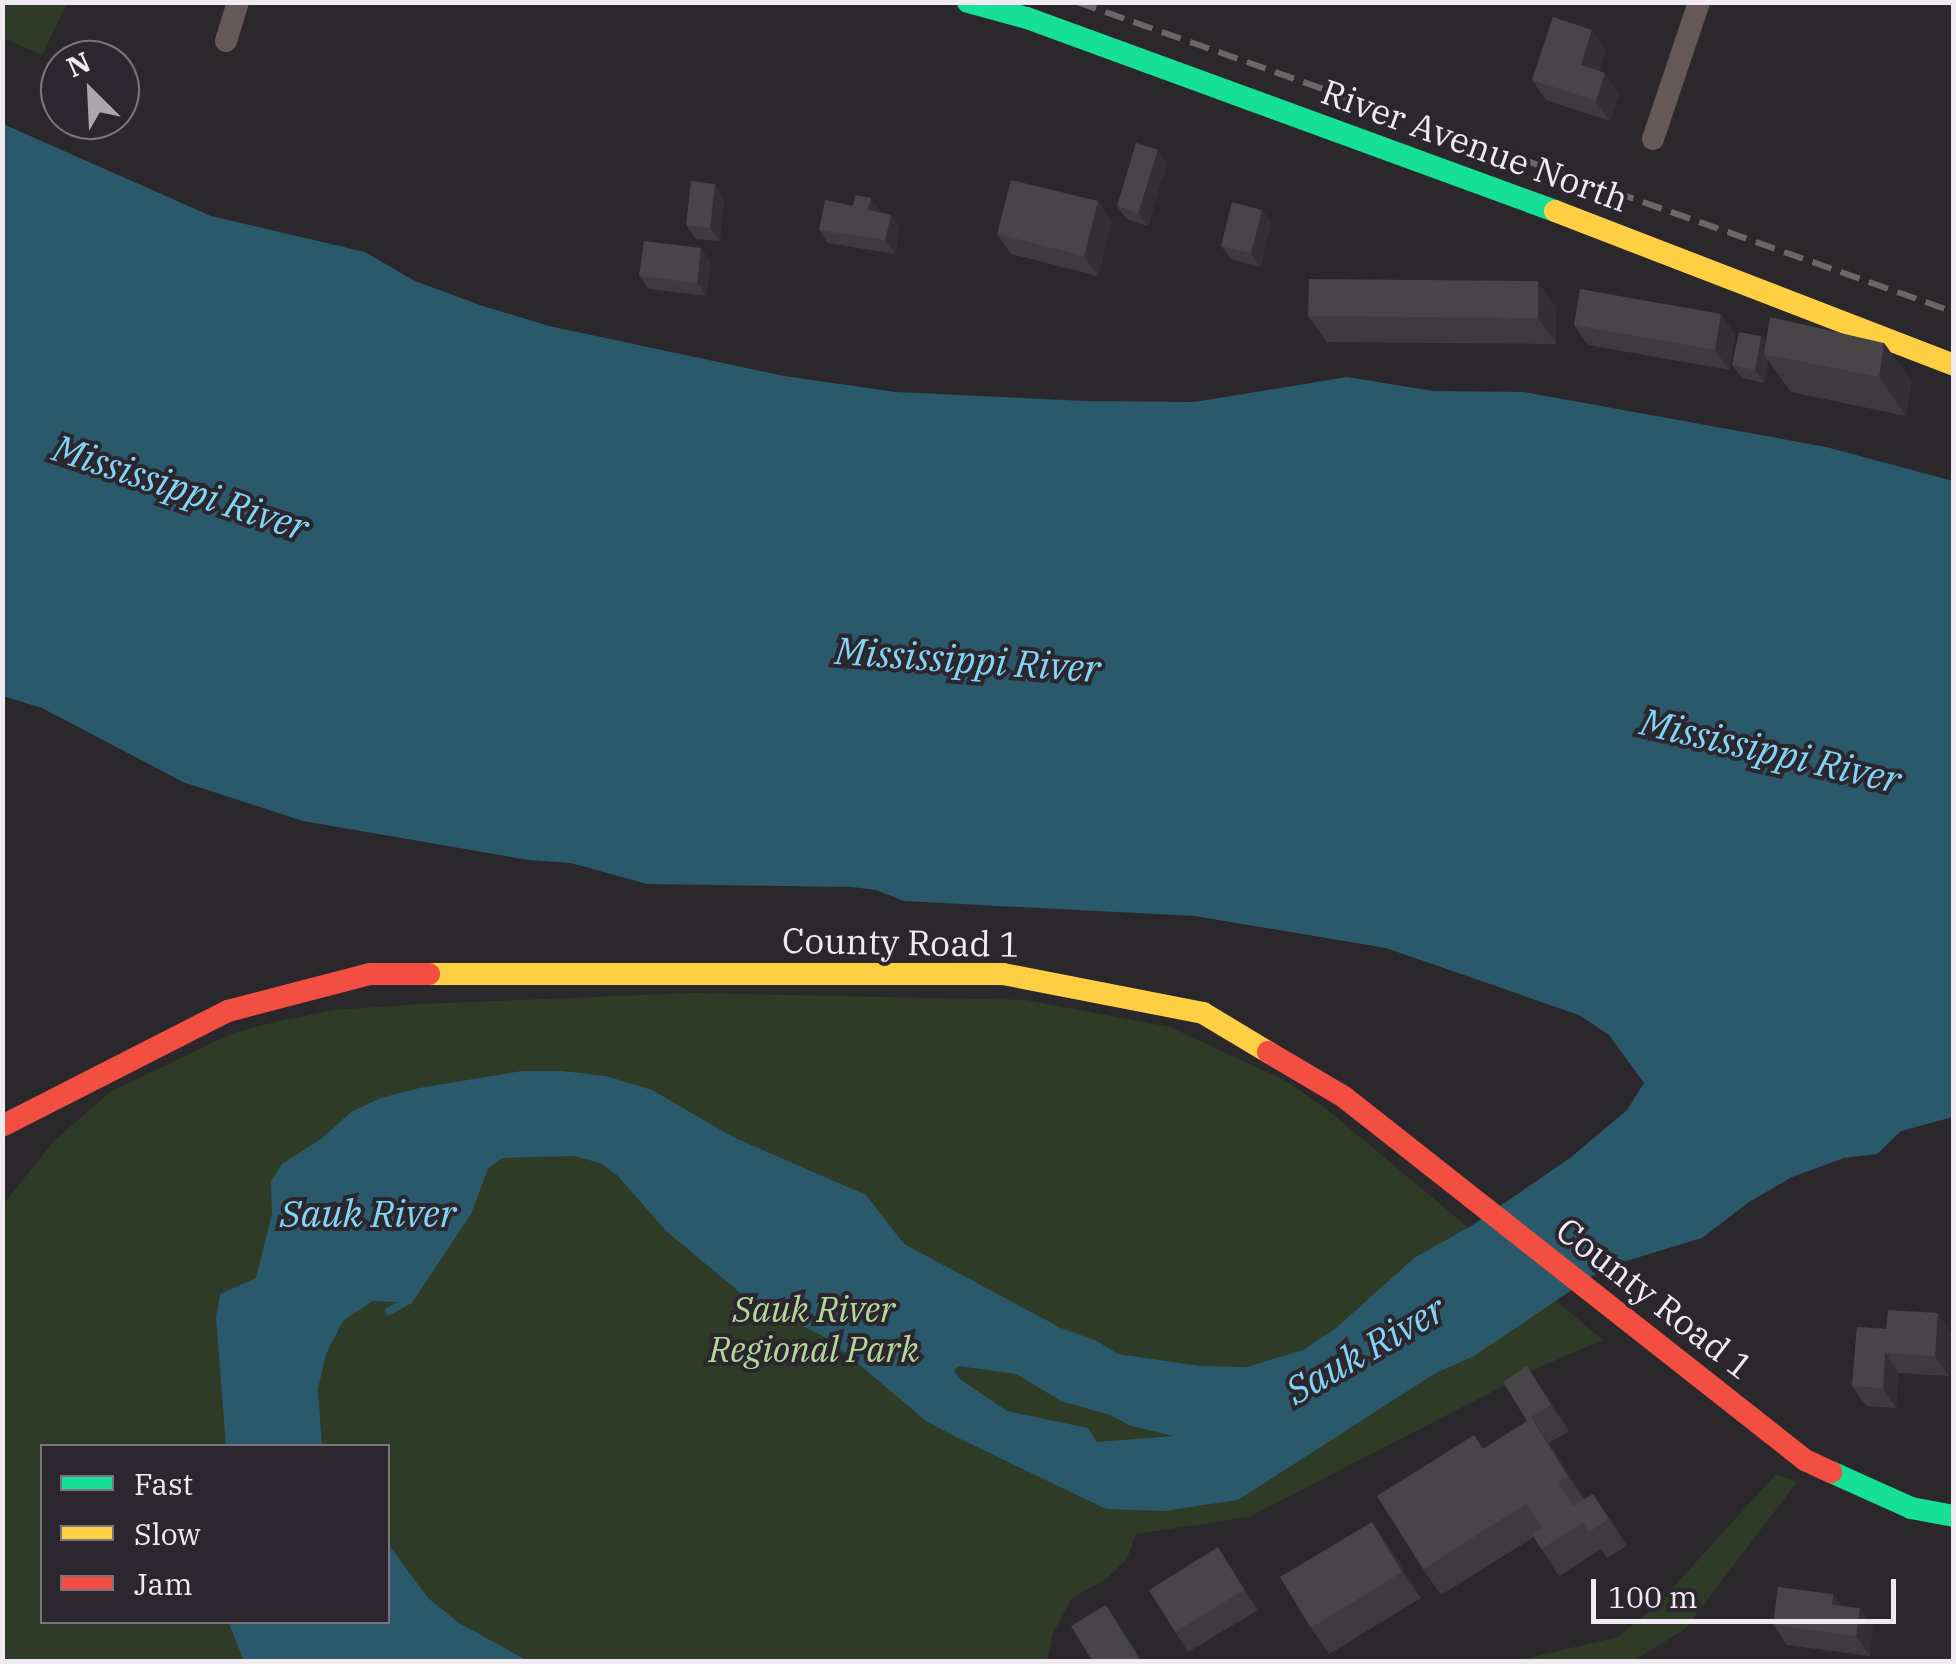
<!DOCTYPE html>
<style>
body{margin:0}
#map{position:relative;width:1956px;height:1664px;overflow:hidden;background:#2b282c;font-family:"IBM Plex Serif",serif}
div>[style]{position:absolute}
.green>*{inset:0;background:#2e3b26}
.water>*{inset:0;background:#29596b}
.street>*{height:22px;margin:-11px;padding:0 11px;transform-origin:11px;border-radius:11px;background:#655859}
.fast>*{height:22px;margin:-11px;padding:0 11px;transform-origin:11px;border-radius:11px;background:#16e098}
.slow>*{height:22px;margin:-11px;padding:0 11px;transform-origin:11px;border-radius:11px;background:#ffcf43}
.jam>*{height:22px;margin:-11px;padding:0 11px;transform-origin:11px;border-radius:11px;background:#f24e42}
.rail>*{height:6px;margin-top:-3px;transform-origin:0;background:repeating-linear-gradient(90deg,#6d6668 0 20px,transparent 0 30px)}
.wall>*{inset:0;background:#3e3b3e}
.shaded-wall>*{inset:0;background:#323032}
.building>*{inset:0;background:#484548}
span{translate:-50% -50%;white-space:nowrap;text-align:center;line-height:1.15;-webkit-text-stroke:8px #2c262e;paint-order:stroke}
.street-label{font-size:35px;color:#efebf1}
.park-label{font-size:35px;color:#b3d89a;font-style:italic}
.water-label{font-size:38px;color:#81d6f5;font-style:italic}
.frame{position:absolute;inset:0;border:5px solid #efebf1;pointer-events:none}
.legend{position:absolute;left:40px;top:1444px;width:350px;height:180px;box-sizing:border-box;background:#2c262e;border:2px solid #7a757c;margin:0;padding:12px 18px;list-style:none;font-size:30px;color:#efebf1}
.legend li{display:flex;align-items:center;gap:20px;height:50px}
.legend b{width:50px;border:2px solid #7a757c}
.north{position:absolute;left:40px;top:40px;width:100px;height:100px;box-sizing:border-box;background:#2c262e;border:2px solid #7a757c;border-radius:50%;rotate:336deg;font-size:28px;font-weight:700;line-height:40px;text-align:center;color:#efebf1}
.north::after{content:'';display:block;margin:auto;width:35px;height:45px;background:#aaa7ac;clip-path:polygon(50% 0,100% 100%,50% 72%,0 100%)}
.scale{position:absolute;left:1591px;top:1579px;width:305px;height:45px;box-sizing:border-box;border:5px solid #efebf1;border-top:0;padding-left:12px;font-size:30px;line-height:35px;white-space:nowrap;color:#efebf1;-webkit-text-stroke:8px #2c262e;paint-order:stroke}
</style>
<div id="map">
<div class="green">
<i style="clip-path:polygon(3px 2px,67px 3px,42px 55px,3px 38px)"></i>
<i style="clip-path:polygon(evenodd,692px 993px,1026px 1000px,1170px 1027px,1284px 1080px,1324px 1107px,1603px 1340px,1542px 1366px,1249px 1517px,1136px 1534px,1127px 1559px,1106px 1579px,1072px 1598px,1053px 1633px,1047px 1661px,3px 1661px,2px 1206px,54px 1141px,110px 1092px,233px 1033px,279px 1021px,334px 1010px,421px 1004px,692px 993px,42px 1446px,388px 1446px,388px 1622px,42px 1622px,42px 1446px)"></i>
<i style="clip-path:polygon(1776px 1474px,1797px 1482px,1685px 1629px,1633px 1661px,1516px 1661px,1618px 1637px,1658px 1604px)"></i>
</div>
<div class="water">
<i style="clip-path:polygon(evenodd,3px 124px,211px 216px,365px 252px,415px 281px,480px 305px,549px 326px,784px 376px,896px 392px,1085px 401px,1195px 402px,1347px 377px,1433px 391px,1524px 392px,1826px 447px,1953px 481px,1953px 1117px,1901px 1131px,1877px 1154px,1844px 1158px,1792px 1177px,1749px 1202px,1702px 1238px,1606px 1267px,1474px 1356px,1434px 1374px,1238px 1500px,1164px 1511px,1106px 1509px,954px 1436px,926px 1421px,829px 1339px,749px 1300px,666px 1231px,618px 1176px,600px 1163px,574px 1156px,502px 1158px,488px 1169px,471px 1214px,412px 1303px,388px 1316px,384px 1310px,397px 1302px,373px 1301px,343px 1321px,326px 1354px,318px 1389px,322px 1446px,226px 1446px,216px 1317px,220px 1294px,256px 1278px,272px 1214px,271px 1182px,282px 1164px,321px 1139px,351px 1112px,381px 1098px,419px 1088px,522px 1071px,563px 1071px,606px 1076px,652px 1090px,733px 1137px,866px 1195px,904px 1244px,1061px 1328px,1097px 1341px,1118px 1354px,1200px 1366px,1247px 1367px,1303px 1350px,1335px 1329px,1414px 1258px,1471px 1226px,1570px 1158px,1627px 1110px,1644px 1083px,1609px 1035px,1579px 1015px,1386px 948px,1195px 916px,904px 901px,876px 890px,852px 887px,647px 884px,571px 863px,529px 860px,303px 821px,183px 782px,42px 708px,3px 696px,3px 124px,958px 1366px,1016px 1374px,1061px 1401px,1110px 1415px,1131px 1426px,1174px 1436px,1097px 1442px,1088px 1428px,1007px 1411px,961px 1380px,954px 1370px,958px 1366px)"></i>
<i style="clip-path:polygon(388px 1544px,428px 1598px,459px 1623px,528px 1661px,244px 1661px,228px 1622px,388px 1622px)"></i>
</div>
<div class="street">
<i style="left:226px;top:41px;width:41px;rotate:-72.9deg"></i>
<i style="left:1653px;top:139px;width:145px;rotate:-71.4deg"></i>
</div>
<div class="fast">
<i style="left:968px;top:2px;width:61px;rotate:15.2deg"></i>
<i style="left:1027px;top:18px;width:562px;rotate:20.08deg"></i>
<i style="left:1831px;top:1472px;width:88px;rotate:24.2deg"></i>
<i style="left:1911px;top:1508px;width:44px;rotate:10.5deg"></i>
</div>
<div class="slow">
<i style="left:1555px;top:211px;width:428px;rotate:21.1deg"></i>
<i style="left:429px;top:974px;width:574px"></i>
<i style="left:1003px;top:974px;width:204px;rotate:11deg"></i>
<i style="left:1203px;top:1013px;width:76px;rotate:31deg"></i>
</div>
<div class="jam">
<i style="left:1268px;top:1052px;width:88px;rotate:30.6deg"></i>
<i style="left:1344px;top:1097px;width:587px;rotate:38.22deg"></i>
<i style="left:1805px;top:1460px;width:29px;rotate:25deg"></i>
<i style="left:2px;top:1126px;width:254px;rotate:-27deg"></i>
<i style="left:228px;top:1011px;width:147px;rotate:-14.6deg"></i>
<i style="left:370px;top:974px;width:59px"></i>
</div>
<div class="rail">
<i style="left:1077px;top:2px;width:930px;rotate:19.47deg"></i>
</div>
<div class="wall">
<i style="clip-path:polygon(1606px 50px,1599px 71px,1619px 93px,1610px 121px,1546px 100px,1532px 80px)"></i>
<i style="clip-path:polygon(1167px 163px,1148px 226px,1126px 219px,1117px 206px)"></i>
<i style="clip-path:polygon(724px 197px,720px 241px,696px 239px,686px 225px)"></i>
<i style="clip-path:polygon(1262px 210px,1271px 223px,1260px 267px,1231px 259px,1221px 246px)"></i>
<i style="clip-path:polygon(880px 211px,880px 212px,891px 215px,900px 228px,895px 254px,828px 243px,819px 230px)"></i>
<i style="clip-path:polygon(1112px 221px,1098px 276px,1011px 254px,997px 234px)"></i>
<i style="clip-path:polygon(710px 261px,706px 296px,649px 289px,639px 276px)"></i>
<i style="clip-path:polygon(1556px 307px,1556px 344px,1327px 342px,1308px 316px)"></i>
<i style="clip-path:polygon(1574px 325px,1735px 334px,1729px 370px,1588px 345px)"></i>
<i style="clip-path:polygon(1761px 336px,1766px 342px,1884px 343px,1911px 381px,1906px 416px,1791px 392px,1768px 360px,1764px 383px,1742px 378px,1732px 365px)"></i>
<i style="clip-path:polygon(1857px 1327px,1952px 1333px,1949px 1376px,1899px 1373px,1896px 1408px,1866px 1406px,1852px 1386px)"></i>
<i style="clip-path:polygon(1545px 1393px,1569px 1431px,1549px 1443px,1584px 1499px,1611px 1520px,1627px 1546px,1607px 1558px,1601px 1549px,1559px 1576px,1534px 1537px,1441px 1595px,1423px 1569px,1483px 1449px,1527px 1421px)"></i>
<i style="clip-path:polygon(1390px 1548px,1421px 1598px,1329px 1654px,1311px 1628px)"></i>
<i style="clip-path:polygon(1231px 1567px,1258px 1610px,1188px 1652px,1175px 1632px)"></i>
<i style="clip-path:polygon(1833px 1594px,1841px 1606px,1873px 1628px,1870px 1656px,1787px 1645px,1773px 1625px)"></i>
</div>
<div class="shaded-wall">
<i style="clip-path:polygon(1592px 30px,1606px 50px,1595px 85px,1581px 65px)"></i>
<i style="clip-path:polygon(1605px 73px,1619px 93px,1610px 121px,1596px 101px)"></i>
<i style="clip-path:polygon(1158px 150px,1167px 163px,1148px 226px,1138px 213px)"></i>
<i style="clip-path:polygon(715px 184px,724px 197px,720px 241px,710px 228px)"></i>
<i style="clip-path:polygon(871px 198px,880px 211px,877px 223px,868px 210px)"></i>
<i style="clip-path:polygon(1098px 201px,1112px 221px,1098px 276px,1084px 256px)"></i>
<i style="clip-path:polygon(1262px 210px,1271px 223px,1260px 267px,1251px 253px)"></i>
<i style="clip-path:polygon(891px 215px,900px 228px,895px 254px,885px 240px)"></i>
<i style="clip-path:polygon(701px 248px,710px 261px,706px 296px,697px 283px)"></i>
<i style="clip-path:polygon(1538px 281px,1556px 307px,1556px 344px,1538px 318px)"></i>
<i style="clip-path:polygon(1721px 314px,1735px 334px,1729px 370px,1715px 350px)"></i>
<i style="clip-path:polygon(1761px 336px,1771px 349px,1764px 354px,1768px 361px,1764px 383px,1755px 370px)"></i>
<i style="clip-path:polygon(1884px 343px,1911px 381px,1906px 416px,1879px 377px)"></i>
<i style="clip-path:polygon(1938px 1313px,1952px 1333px,1949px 1376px,1935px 1356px)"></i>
<i style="clip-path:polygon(1885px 1353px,1899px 1373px,1896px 1408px,1883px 1388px)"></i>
<i style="clip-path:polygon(1527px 1366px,1545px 1393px,1569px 1431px,1551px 1405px)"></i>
<i style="clip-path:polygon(1531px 1417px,1549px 1443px,1586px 1502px,1568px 1476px)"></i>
<i style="clip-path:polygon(1593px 1494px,1611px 1520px,1627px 1546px,1609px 1519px)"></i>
<i style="clip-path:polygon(1372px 1522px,1390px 1548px,1421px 1598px,1402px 1572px)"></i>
<i style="clip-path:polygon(1218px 1547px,1231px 1567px,1258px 1610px,1244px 1590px)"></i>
<i style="clip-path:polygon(1833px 1594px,1847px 1614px,1832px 1605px)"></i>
<i style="clip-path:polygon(1106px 1605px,1120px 1625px,1143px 1662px,1142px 1662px)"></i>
<i style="clip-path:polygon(1860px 1608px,1873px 1628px,1870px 1656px,1856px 1636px)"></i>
</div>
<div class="building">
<i style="clip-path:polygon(1553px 17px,1592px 30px,1581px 65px,1605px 73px,1596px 101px,1532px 80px)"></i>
<i style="clip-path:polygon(1136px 143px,1158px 150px,1138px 213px,1117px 206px)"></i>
<i style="clip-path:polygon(1011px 180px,1098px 201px,1084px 256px,997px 234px)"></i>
<i style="clip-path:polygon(691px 181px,715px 184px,710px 228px,686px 225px)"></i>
<i style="clip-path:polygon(855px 195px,871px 198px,868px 210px,891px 215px,885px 240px,819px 230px,825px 200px,853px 206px)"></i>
<i style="clip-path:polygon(1232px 202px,1262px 210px,1251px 253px,1221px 246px)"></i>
<i style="clip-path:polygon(644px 241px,701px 248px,697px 283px,639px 276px)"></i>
<i style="clip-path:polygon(1309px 279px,1538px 281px,1538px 318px,1308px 316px)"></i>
<i style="clip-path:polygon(1580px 289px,1721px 314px,1715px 350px,1574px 325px)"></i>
<i style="clip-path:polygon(1770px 317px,1884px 343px,1879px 377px,1764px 354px)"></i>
<i style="clip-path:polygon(1739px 332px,1761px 336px,1755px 370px,1732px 365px)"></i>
<i style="clip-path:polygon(1888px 1310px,1938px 1313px,1935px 1356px,1885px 1353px,1883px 1388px,1852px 1386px,1857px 1327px,1886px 1329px)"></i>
<i style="clip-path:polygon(1527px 1366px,1551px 1405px,1531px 1417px,1568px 1476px,1558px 1482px,1573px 1506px,1593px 1494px,1609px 1519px,1589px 1532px,1583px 1523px,1541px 1549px,1532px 1534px,1542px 1528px,1526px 1504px,1423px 1569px,1377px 1496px,1474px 1435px,1483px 1449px,1527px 1421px,1503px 1382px)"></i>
<i style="clip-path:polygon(1372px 1522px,1402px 1572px,1311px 1628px,1280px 1577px)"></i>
<i style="clip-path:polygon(1218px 1547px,1244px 1590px,1175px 1632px,1149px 1590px)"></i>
<i style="clip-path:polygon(1778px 1587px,1833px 1594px,1832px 1605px,1860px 1608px,1856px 1636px,1773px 1625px)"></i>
<i style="clip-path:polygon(1106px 1605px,1139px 1658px,1134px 1662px,1093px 1662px,1071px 1626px)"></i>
</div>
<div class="street-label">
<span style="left:1475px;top:145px;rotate:20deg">River Avenue North</span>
<span style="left:901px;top:942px;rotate:1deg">County Road 1</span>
<span style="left:1655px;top:1298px;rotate:38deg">County Road 1</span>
</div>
<div class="park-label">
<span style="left:814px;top:1329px">Sauk River<br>Regional Park</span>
</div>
<div class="water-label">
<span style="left:181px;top:487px;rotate:18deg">Mississippi River</span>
<span style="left:968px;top:659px;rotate:4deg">Mississippi River</span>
<span style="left:1771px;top:750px;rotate:13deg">Mississippi River</span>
<span style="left:368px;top:1213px">Sauk River</span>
<span style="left:1365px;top:1349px;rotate:-30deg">Sauk River</span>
</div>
<div class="frame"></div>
<ul class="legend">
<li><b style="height:12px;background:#16e098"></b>Fast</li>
<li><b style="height:12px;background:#ffcf43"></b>Slow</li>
<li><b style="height:12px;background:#f24e42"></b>Jam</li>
</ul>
<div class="north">N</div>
<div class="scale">100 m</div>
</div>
